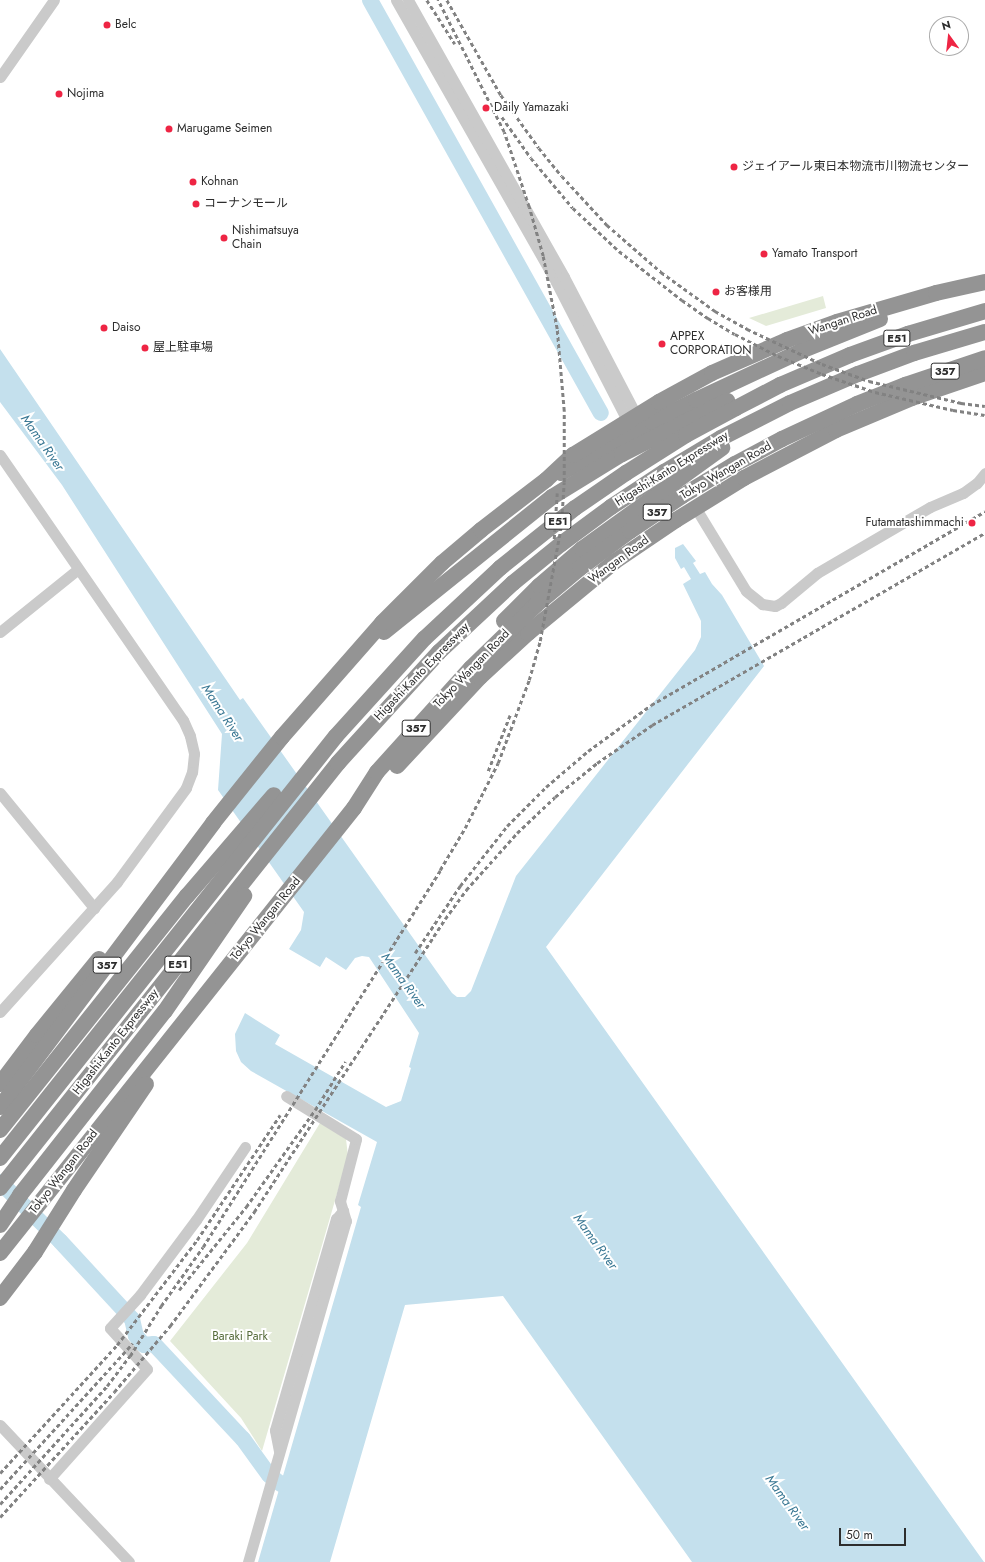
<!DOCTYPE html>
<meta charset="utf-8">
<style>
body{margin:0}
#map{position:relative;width:985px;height:1562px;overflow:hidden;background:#fff;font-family:Jost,"Noto Sans JP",sans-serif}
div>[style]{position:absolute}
.green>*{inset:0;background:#e4ebd9}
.water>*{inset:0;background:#c4e0ed}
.river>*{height:16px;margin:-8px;padding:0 8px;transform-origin:8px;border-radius:8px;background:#c4e0ed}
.minor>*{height:11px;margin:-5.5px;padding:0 5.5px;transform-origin:5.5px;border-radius:5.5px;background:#cacaca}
.highway>*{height:16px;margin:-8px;padding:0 8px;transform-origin:8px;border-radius:8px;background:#949494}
.rail>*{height:2.5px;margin-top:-1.25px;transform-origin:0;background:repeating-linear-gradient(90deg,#828282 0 4px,transparent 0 7px)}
.dots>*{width:11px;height:11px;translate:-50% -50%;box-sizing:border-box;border:2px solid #fff;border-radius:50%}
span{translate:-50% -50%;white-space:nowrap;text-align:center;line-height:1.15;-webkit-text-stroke:4px #fff;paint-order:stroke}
.shield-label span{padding:1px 3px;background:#fff;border:1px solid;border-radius:3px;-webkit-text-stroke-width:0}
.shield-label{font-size:11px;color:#2d2d2d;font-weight:700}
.poi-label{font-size:12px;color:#2d2d2d}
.left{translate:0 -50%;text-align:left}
.right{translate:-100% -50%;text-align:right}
.street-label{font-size:12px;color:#2d2d2d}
.park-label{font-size:12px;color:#546a38}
.water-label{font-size:13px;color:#377692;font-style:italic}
.north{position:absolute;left:929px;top:16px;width:40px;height:40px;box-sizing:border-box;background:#fff;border:1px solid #ababab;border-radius:50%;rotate:345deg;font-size:11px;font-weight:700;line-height:16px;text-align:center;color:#2d2d2d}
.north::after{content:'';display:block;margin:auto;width:14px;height:18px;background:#ee2544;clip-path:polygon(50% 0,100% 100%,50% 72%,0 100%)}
.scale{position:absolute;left:839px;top:1528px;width:67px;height:18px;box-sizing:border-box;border:2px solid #2d2d2d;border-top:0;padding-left:5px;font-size:12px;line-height:14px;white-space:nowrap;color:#2d2d2d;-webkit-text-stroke:3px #fff;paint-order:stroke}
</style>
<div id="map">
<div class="green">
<i style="clip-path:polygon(823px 296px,826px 308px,766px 326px,749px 318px)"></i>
<i style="clip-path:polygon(320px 1123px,346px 1139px,348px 1156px,262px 1451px,241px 1418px,170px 1341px,247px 1243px)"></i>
</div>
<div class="water">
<i style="clip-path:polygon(0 349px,240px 700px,243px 698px,452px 993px,457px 997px,465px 997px,471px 991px,516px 876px,695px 650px,701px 637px,701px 621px,683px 584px,691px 579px,684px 567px,681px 569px,675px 558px,675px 548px,683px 544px,696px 561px,693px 563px,700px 574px,705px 572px,712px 584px,722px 595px,764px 666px,546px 947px,984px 1562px,692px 1562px,503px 1296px,405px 1305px,330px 1562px,258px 1562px,361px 1207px,358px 1205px,377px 1142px,251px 1071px,241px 1062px,236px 1051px,235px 1034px,245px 1013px,280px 1035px,275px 1044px,386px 1107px,401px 1101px,411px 1068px,409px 1067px,419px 1033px,369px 957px,362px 956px,355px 958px,346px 970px,326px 957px,320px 967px,289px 949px,301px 930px,304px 912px,218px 790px,222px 734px,62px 485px,0 402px)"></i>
</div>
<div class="river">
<i style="left:370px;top:0;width:473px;rotate:60.8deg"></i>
<i style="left:0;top:1182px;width:84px;rotate:44.5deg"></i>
<i style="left:60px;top:1241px;width:106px;rotate:47.3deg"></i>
<i style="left:132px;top:1319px;width:17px;rotate:77deg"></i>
<i style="left:136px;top:1336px;width:12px;rotate:48deg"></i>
<i style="left:144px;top:1345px;width:10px;rotate:-6deg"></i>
<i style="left:154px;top:1344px;width:130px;rotate:46.9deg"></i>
<i style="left:243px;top:1439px;width:44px;rotate:54.2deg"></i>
<i style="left:269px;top:1475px;width:15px;rotate:37deg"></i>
</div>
<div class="minor">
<i style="left:396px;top:0;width:324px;rotate:60.4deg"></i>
<i style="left:556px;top:282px;width:155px;rotate:62.8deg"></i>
<i style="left:408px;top:0;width:318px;rotate:60.6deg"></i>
<i style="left:564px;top:277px;width:156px;rotate:62.4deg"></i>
<i style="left:0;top:77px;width:94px;rotate:-55deg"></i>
<i style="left:0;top:455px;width:322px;rotate:55.4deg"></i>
<i style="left:183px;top:720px;width:17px;rotate:66deg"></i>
<i style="left:190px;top:736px;width:18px;rotate:77deg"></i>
<i style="left:194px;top:754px;width:18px;rotate:96deg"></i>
<i style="left:192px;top:772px;width:17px;rotate:111deg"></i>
<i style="left:186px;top:788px;width:117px;rotate:126.3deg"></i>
<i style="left:117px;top:882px;width:175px;rotate:132deg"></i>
<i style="left:695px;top:507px;width:98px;rotate:58.7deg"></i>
<i style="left:746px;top:591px;width:21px;rotate:39deg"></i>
<i style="left:762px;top:604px;width:13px;rotate:9deg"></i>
<i style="left:775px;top:606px;width:7px;rotate:-27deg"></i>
<i style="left:781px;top:603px;width:47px;rotate:-39.8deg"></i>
<i style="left:817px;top:573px;width:131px;rotate:-30.3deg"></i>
<i style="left:930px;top:507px;width:36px;rotate:-23deg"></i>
<i style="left:963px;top:493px;width:17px;rotate:-36deg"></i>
<i style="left:977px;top:483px;width:13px;rotate:-51deg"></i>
<i style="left:0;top:632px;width:100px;rotate:-38.9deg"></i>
<i style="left:0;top:793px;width:149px;rotate:50.7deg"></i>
<i style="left:0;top:1425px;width:188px;rotate:46.7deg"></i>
<i style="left:279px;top:1451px;width:21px;rotate:-101deg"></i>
<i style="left:275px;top:1430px;width:220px;rotate:-73.9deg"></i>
<i style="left:336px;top:1219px;width:11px;rotate:-49deg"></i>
<i style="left:49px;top:1479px;width:147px;rotate:-48.3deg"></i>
<i style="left:147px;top:1369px;width:55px;rotate:-132.1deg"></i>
<i style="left:110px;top:1328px;width:45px;rotate:-47.7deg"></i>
<i style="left:140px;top:1295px;width:94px;rotate:-53.3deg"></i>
<i style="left:196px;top:1220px;width:88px;rotate:-56.1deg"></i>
<i style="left:248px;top:1562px;width:355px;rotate:-74deg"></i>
<i style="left:346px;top:1221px;width:21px;rotate:-107deg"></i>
<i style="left:340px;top:1201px;width:64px;rotate:-75.5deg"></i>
<i style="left:356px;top:1139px;width:82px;rotate:-148.4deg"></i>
</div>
<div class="highway">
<i style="left:561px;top:473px;width:104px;rotate:-29.3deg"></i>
<i style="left:652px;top:422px;width:49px;rotate:-26.6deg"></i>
<i style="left:696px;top:400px;width:118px;rotate:-25deg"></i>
<i style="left:803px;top:350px;width:83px;rotate:-21.9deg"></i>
<i style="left:504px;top:621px;width:49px;rotate:-45deg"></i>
<i style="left:539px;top:586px;width:57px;rotate:-40.7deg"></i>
<i style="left:582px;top:549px;width:173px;rotate:-35.8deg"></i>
<i style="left:384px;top:632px;width:216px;rotate:-38.8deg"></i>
<i style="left:552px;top:497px;width:82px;rotate:-31.6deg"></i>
<i style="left:622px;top:454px;width:118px;rotate:-26.8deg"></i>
<i style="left:397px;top:766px;width:122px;rotate:-47deg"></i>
<i style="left:480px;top:677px;width:65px;rotate:-42.5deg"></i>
<i style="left:528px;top:633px;width:112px;rotate:-39.5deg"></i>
<i style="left:614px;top:562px;width:75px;rotate:-34.1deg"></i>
<i style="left:676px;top:520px;width:80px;rotate:-31.7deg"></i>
<i style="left:744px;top:478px;width:104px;rotate:-27.6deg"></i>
<i style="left:836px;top:430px;width:82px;rotate:-22.8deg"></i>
<i style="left:912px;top:398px;width:77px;rotate:-18.9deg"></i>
<i style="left:0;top:1084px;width:61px;rotate:-52.9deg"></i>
<i style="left:37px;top:1035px;width:98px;rotate:-50.8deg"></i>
<i style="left:0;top:1107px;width:355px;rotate:-53.1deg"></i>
<i style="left:213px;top:823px;width:110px;rotate:-51.3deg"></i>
<i style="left:282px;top:737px;width:152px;rotate:-48.7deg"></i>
<i style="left:382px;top:623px;width:85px;rotate:-45deg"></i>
<i style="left:442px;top:563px;width:51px;rotate:-40.2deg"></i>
<i style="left:481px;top:530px;width:82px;rotate:-37.6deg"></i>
<i style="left:546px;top:480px;width:37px;rotate:-43deg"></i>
<i style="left:573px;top:455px;width:101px;rotate:-31.6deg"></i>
<i style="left:659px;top:402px;width:60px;rotate:-28.7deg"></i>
<i style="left:712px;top:373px;width:82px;rotate:-23.7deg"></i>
<i style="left:787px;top:340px;width:53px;rotate:-19.8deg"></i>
<i style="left:837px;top:322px;width:103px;rotate:-16.3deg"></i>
<i style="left:936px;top:293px;width:50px;rotate:-12.7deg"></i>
<i style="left:0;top:1130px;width:300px;rotate:-51.4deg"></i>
<i style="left:187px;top:896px;width:133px;rotate:-49.3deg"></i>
<i style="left:0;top:1158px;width:539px;rotate:-51.47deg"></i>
<i style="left:336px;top:736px;width:132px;rotate:-47.8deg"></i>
<i style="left:425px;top:638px;width:103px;rotate:-43deg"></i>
<i style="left:500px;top:568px;width:96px;rotate:-38.7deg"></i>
<i style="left:575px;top:508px;width:62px;rotate:-34.5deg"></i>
<i style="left:626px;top:473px;width:71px;rotate:-32.3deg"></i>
<i style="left:686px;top:435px;width:57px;rotate:-28.4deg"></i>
<i style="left:736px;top:408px;width:50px;rotate:-27.6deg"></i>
<i style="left:780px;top:385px;width:76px;rotate:-23.2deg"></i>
<i style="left:850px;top:355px;width:62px;rotate:-19.9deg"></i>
<i style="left:908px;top:334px;width:80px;rotate:-16.6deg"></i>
<i style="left:0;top:1188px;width:543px;rotate:-51.5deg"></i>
<i style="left:338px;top:763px;width:150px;rotate:-47.7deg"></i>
<i style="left:439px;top:652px;width:101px;rotate:-43deg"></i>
<i style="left:513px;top:583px;width:62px;rotate:-39.1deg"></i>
<i style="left:561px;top:544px;width:62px;rotate:-36.5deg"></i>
<i style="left:611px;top:507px;width:64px;rotate:-33.4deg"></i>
<i style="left:664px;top:472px;width:66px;rotate:-30.8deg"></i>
<i style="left:721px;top:438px;width:77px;rotate:-26.9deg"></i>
<i style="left:790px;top:403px;width:74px;rotate:-23.1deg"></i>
<i style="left:858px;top:374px;width:60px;rotate:-20.6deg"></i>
<i style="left:914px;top:353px;width:74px;rotate:-16.5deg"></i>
<i style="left:0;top:1225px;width:36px;rotate:-56deg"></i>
<i style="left:20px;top:1195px;width:234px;rotate:-51.8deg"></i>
<i style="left:165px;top:1011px;width:140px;rotate:-55.5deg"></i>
<i style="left:0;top:1253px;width:569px;rotate:-51.5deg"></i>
<i style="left:354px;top:808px;width:43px;rotate:-57.4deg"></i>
<i style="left:377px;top:772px;width:140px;rotate:-47.9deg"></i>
<i style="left:471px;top:668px;width:91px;rotate:-44.1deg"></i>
<i style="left:536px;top:605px;width:57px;rotate:-40.1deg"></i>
<i style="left:580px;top:568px;width:62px;rotate:-36.5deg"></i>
<i style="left:630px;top:531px;width:63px;rotate:-33.9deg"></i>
<i style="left:682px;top:496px;width:62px;rotate:-31.1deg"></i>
<i style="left:735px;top:464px;width:53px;rotate:-28deg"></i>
<i style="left:782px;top:439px;width:83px;rotate:-25deg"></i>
<i style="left:857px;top:404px;width:52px;rotate:-21.6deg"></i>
<i style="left:905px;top:385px;width:84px;rotate:-18.6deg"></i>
<i style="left:0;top:1298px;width:58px;rotate:-52.7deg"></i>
<i style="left:35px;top:1252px;width:73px;rotate:-57.8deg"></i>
<i style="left:74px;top:1190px;width:128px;rotate:-55.8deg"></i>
</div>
<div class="rail">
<i style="left:427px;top:0;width:52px;rotate:57.5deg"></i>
<i style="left:447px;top:0;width:109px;rotate:60.4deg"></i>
<i style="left:501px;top:95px;width:65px;rotate:54.4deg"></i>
<i style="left:539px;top:148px;width:36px;rotate:51deg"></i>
<i style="left:562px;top:176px;width:67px;rotate:47.4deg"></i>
<i style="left:607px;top:225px;width:72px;rotate:41deg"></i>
<i style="left:661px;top:272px;width:67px;rotate:35.8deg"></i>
<i style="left:715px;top:311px;width:37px;rotate:29deg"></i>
<i style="left:747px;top:329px;width:83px;rotate:25deg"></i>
<i style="left:822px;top:364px;width:50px;rotate:19.9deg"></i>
<i style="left:869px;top:381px;width:95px;rotate:13.4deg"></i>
<i style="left:961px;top:403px;width:24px;rotate:7deg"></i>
<i style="left:502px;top:117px;width:50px;rotate:54.7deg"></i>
<i style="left:531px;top:158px;width:65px;rotate:50deg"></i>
<i style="left:573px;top:208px;width:63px;rotate:43.1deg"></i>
<i style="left:619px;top:251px;width:80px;rotate:37.9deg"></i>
<i style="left:682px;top:300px;width:32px;rotate:35deg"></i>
<i style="left:708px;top:318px;width:31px;rotate:31deg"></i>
<i style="left:735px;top:334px;width:48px;rotate:27.1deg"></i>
<i style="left:778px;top:356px;width:48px;rotate:22.2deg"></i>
<i style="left:822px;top:374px;width:56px;rotate:18.8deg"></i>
<i style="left:875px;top:392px;width:80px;rotate:13deg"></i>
<i style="left:953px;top:410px;width:32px;rotate:9deg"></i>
<i style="left:554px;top:539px;width:46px;rotate:-86.3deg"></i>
<i style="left:488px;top:771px;width:60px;rotate:-68.6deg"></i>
<i style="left:415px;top:953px;width:81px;rotate:-56.1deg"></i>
<i style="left:460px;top:886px;width:76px;rotate:-51.9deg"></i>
<i style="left:507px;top:826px;width:55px;rotate:-45deg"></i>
<i style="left:546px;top:787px;width:55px;rotate:-40.6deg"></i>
<i style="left:588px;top:751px;width:78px;rotate:-36.1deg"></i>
<i style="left:651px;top:705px;width:386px;rotate:-30.1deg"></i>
<i style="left:179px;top:1290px;width:107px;rotate:-51.1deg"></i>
<i style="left:246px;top:1207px;width:119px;rotate:-54.6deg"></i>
<i style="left:315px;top:1110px;width:57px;rotate:-58deg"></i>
<i style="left:0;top:1473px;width:173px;rotate:-47.6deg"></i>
<i style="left:117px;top:1345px;width:132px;rotate:-52.7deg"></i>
<i style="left:197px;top:1240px;width:150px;rotate:-56.4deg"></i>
<i style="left:0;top:1489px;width:197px;rotate:-47.7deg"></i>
<i style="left:0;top:1504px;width:159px;rotate:-47.8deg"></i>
<i style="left:107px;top:1386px;width:38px;rotate:-53deg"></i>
<i style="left:130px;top:1356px;width:59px;rotate:-58.2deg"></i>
<i style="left:161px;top:1306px;width:72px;rotate:-54.6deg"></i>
<i style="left:203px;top:1247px;width:445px;rotate:-57.8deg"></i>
<i style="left:440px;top:870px;width:49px;rotate:-59.2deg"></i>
<i style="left:465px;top:828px;width:73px;rotate:-63.1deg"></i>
<i style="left:498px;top:763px;width:89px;rotate:-69.5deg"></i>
<i style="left:529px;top:680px;width:41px;rotate:-74.2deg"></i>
<i style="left:540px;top:641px;width:116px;rotate:-79.6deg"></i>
<i style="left:561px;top:527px;width:45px;rotate:-86.2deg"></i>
<i style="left:564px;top:482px;width:71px;rotate:-90deg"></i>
<i style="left:564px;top:411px;width:82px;rotate:-94.9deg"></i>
<i style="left:557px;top:329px;width:74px;rotate:-100.9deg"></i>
<i style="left:543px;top:256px;width:51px;rotate:-105.9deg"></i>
<i style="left:529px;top:207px;width:79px;rotate:-108.4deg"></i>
<i style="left:504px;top:132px;width:148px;rotate:-116.6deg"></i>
<i style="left:0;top:1517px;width:169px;rotate:-47.6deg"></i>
<i style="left:114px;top:1392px;width:87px;rotate:-49.7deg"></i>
<i style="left:170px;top:1326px;width:142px;rotate:-53.6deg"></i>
<i style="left:254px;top:1212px;width:350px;rotate:-56.9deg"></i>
<i style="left:445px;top:919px;width:36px;rotate:-54deg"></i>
<i style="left:466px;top:890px;width:76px;rotate:-48.2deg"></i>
<i style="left:517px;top:833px;width:52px;rotate:-43.5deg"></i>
<i style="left:555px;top:797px;width:54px;rotate:-39deg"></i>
<i style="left:597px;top:763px;width:67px;rotate:-34.6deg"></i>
<i style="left:652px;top:725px;width:384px;rotate:-30deg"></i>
</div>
<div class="dots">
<i style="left:107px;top:25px;background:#ee2544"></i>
<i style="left:59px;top:94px;background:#ee2544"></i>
<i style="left:486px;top:108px;background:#ee2544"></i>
<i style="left:169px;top:129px;background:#ee2544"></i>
<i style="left:734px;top:167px;background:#ee2544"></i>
<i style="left:193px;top:182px;background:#ee2544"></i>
<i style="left:196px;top:204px;background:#ee2544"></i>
<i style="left:224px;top:238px;background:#ee2544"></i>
<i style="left:764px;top:254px;background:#ee2544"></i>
<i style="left:716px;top:292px;background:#ee2544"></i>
<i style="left:104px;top:328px;background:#ee2544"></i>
<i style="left:662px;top:344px;background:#ee2544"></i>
<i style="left:145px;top:348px;background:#ee2544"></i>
<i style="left:972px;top:523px;background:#ee2544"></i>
</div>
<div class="shield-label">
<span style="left:897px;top:338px">E51</span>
<span style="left:945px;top:371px">357</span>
<span style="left:657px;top:512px">357</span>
<span style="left:558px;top:521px">E51</span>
<span style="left:416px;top:728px">357</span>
<span style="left:178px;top:964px">E51</span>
<span style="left:107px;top:965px">357</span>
</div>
<div class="poi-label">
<span class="left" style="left:115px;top:25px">Belc</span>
<span class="left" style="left:67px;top:94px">Nojima</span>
<span class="left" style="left:494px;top:108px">Daily Yamazaki</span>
<span class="left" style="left:177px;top:129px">Marugame Seimen</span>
<span class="left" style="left:742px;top:167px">ジェイアール東日本物流市川物流センター</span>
<span class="left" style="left:201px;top:182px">Kohnan</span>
<span class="left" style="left:204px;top:204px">コーナンモール</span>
<span class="left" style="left:232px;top:238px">Nishimatsuya<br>Chain</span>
<span class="left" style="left:772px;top:254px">Yamato Transport</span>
<span class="left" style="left:724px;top:292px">お客様用</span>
<span class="left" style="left:112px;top:328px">Daiso</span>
<span class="left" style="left:670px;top:344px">APPEX<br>CORPORATION</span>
<span class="left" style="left:153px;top:348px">屋上駐車場</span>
<span class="right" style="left:964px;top:523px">Futamatashimmachi</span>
</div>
<div class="street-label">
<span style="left:843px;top:321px;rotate:-18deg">Wangan Road</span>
<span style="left:672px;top:469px;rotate:-32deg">Higashi-Kanto Expressway</span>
<span style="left:726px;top:471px;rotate:-30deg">Tokyo Wangan Road</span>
<span style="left:619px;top:560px;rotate:-36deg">Wangan Road</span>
<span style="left:472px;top:669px;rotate:-46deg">Tokyo Wangan Road</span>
<span style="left:422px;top:672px;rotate:-46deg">Higashi-Kanto Expressway</span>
<span style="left:266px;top:919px;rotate:-51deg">Tokyo Wangan Road</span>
<span style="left:116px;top:1042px;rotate:-52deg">Higashi-Kanto Expressway</span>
<span style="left:64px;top:1172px;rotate:-52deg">Tokyo Wangan Road</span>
</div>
<div class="park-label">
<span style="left:240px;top:1337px">Baraki Park</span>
</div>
<div class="water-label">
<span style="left:42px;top:443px;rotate:55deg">Mama River</span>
<span style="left:222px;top:713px;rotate:57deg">Mama River</span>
<span style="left:403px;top:981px;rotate:54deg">Mama River</span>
<span style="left:595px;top:1242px;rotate:54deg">Mama River</span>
<span style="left:787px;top:1503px;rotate:54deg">Mama River</span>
</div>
<div class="north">N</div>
<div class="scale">50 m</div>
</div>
